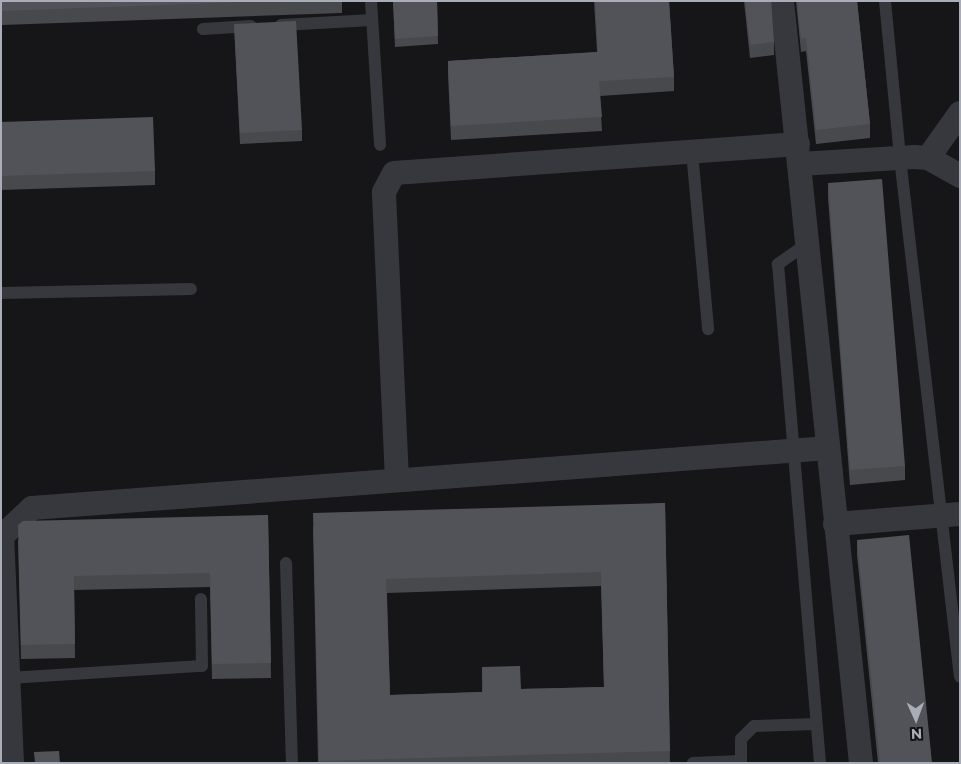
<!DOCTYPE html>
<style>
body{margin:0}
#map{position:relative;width:961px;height:764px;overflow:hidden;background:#161618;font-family:Montserrat,sans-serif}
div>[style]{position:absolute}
.lane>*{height:12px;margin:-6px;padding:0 6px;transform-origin:6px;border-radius:6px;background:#37383d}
.street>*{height:24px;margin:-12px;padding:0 12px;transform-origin:12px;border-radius:12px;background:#37383d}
.wall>*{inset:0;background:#47494d}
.building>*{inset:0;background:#525359}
span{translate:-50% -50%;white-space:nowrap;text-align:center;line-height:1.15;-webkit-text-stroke:4px #111113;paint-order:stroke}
.frame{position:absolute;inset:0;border:2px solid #a8adb8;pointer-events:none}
.north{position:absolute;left:891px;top:694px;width:50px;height:50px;-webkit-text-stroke:4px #111113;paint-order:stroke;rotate:178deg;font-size:14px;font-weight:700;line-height:20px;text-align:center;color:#a8adb8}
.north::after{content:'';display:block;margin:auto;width:18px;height:22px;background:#a8adb8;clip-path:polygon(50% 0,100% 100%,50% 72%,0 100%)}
</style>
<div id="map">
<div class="lane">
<i style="left:371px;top:1px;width:144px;rotate:86.4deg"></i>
<i style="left:885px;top:1px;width:158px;rotate:84.5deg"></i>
<i style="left:900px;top:158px;width:522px;rotate:83.41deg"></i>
<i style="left:281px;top:25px;width:91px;rotate:-3.1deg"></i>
<i style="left:203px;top:29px;width:48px;rotate:-3.6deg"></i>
<i style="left:692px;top:152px;width:178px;rotate:84.8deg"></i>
<i style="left:808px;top:243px;width:37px;rotate:145deg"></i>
<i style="left:778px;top:264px;width:501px;rotate:85.19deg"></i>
<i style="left:1px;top:293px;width:190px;rotate:-1.2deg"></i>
<i style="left:286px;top:563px;width:200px;rotate:88.3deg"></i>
<i style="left:9px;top:678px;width:193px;rotate:-3.6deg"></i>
<i style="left:202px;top:666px;width:67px;rotate:-90.9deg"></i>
<i style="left:693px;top:763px;width:48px;rotate:-2.4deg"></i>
<i style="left:741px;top:763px;width:24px;rotate:-90deg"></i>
<i style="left:741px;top:739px;width:18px;rotate:-45deg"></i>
<i style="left:754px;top:726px;width:62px;rotate:-1.8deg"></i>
</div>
<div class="street">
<i style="left:782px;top:1px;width:766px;rotate:84.08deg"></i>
<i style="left:928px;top:158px;width:55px;rotate:-54.6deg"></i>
<i style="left:800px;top:164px;width:114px;rotate:-3.5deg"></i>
<i style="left:914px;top:157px;width:14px;rotate:4deg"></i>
<i style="left:928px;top:158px;width:37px;rotate:29deg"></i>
<i style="left:397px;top:480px;width:288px;rotate:-92.6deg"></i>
<i style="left:384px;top:192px;width:21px;rotate:-62deg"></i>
<i style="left:394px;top:173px;width:405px;rotate:-4.1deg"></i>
<i style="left:835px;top:524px;width:125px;rotate:-4.6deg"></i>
<i style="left:12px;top:763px;width:227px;rotate:-92.5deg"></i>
<i style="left:2px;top:536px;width:41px;rotate:-43deg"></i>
<i style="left:32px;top:508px;width:798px;rotate:-4.31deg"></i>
</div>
<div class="wall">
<i style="clip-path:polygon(2px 1px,342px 1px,342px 13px,2px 25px)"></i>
<i style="clip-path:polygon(393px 1px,437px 1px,438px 44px,395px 47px)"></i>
<i style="clip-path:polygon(594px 1px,669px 1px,674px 77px,674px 91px,600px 96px,602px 131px,451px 140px,448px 75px,448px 61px,597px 52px)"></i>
<i style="clip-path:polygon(744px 1px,771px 1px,774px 42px,774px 55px,750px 58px)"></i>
<i style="clip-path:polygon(796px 1px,857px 1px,870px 124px,870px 138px,816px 144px,806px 51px,801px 52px)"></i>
<i style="clip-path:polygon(234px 24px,302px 130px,302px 141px,240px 144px)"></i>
<i style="clip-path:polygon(1px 122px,155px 171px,155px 185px,1px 190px)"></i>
<i style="clip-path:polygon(828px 183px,905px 466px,905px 480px,850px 485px,828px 198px)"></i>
<i style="clip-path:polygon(evenodd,665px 503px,670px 763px,318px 763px,313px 527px,665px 503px,601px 586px,604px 687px,521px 689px,482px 667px,482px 692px,390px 695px,387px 593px,601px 586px)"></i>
<i style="clip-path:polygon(268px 515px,271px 678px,212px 679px,210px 587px,74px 590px,75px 658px,21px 659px,18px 540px)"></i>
<i style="clip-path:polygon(857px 540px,932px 763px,878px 763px,857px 555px)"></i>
</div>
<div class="building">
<i style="clip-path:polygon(2px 1px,272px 1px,2px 11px)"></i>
<i style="clip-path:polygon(393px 1px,437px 1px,438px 36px,395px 39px)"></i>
<i style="clip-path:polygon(595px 1px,669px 1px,674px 77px,599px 81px,602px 117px,451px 126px,448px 61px,598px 52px)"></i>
<i style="clip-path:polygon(745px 1px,771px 1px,774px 42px,750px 45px)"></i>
<i style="clip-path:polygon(797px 1px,857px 1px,870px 124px,816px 130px,806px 38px,801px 39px)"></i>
<i style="clip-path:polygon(296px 21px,302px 130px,240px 133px,234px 24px)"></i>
<i style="clip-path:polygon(153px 117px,155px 171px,1px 176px,1px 122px)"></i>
<i style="clip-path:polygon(882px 179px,905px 466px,850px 470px,828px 183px)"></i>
<i style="clip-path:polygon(evenodd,665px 503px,670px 751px,319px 761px,313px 513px,665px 503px,601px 572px,604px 687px,521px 689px,520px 666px,482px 667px,483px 692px,390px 695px,386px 579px,601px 572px)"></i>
<i style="clip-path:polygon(268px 515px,271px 663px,212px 664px,210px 573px,74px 576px,75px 644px,21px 645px,18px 525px,23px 521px)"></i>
<i style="clip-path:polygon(909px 535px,932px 763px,880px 763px,857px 540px)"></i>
<i style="clip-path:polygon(59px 751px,60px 763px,35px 763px,34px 752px)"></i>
</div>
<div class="frame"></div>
<div class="north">N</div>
</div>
